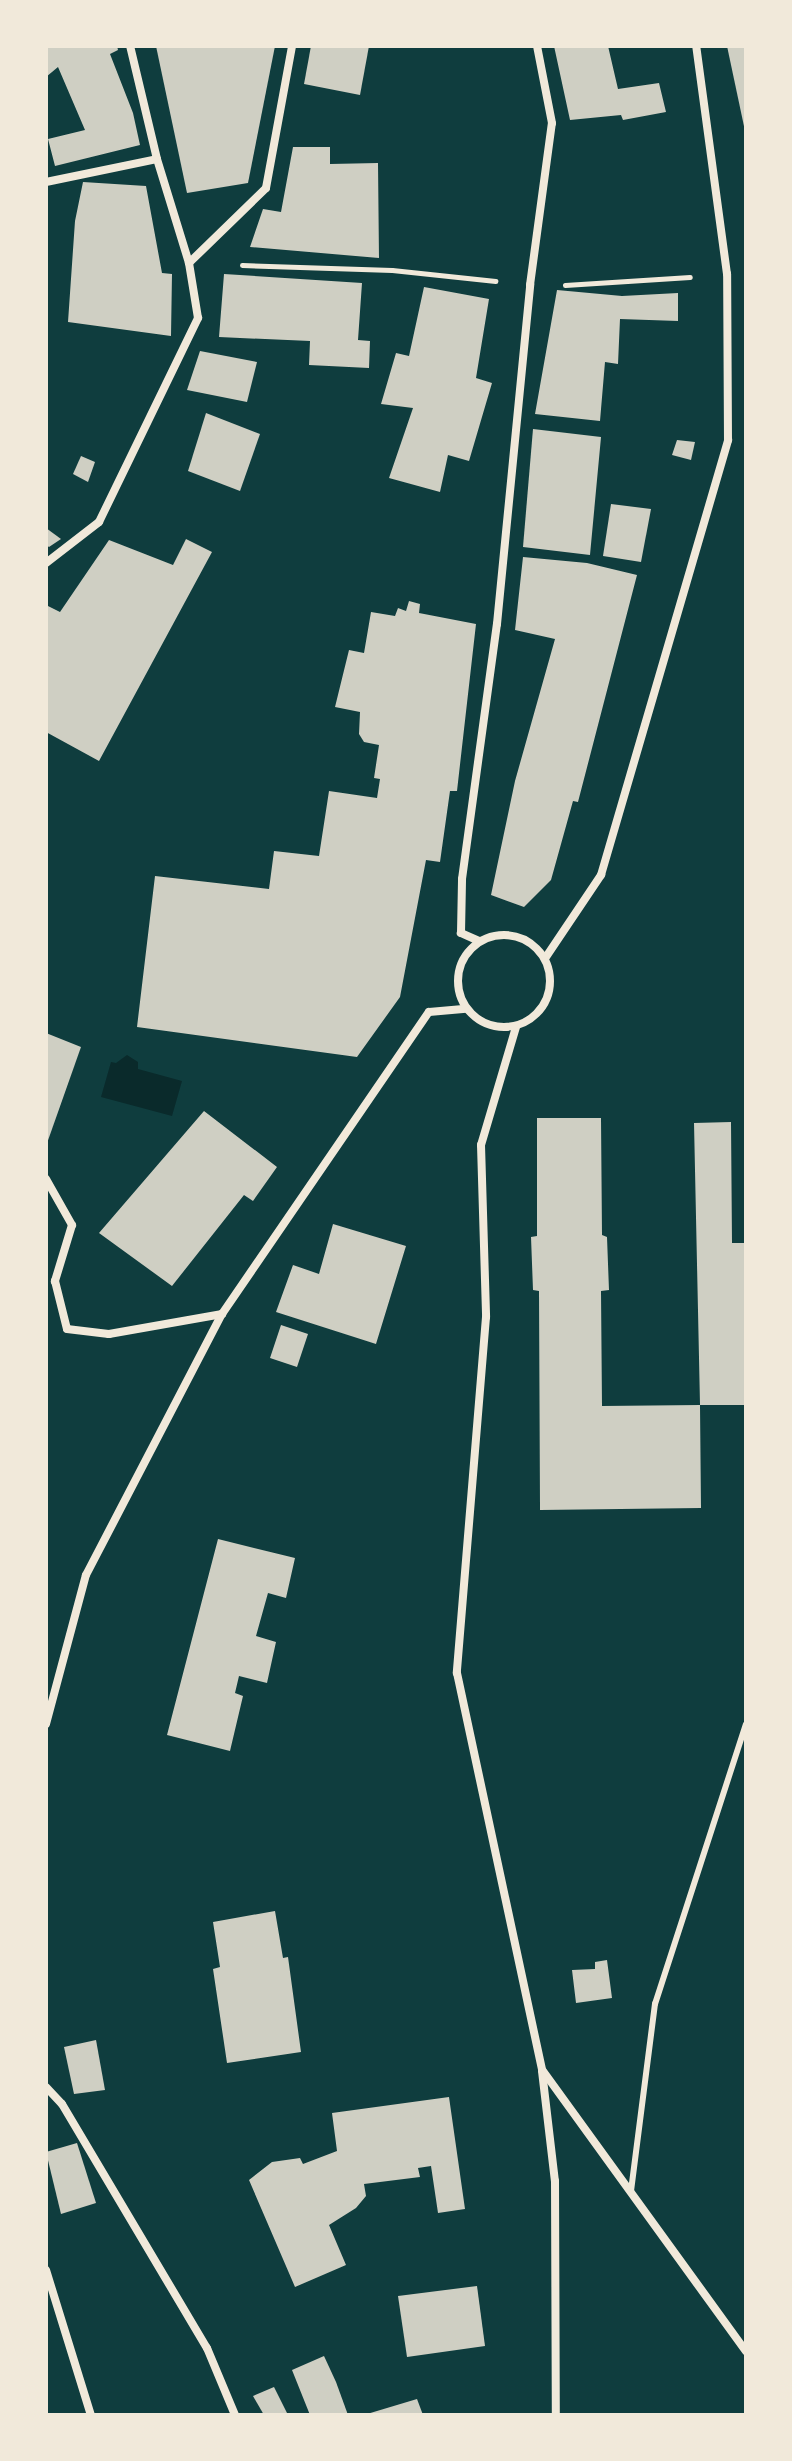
<!DOCTYPE html>
<style>
body{margin:0}
#map{position:relative;width:792px;height:2461px;overflow:hidden;background:#0f3d3e;font-family:"Exo 2",sans-serif}
div>[style]{position:absolute}
.water>*{inset:0;background:#0a2a2b}
.building>*{inset:0;background:#cfcfc3}
.path>*{height:5px;margin:-2.5px;padding:0 2.5px;transform-origin:2.5px;border-radius:2.5px;background:#f1e9da}
.service>*{height:6px;margin:-3px;padding:0 3px;transform-origin:3px;border-radius:3px;background:#f1e9da}
.minor>*{height:8px;margin:-4px;padding:0 4px;transform-origin:4px;border-radius:4px;background:#f1e9da}
.minor>.ring{margin:-4px;padding:0;box-sizing:content-box;background:none;border:8px solid #f1e9da;border-radius:50%}
span{translate:-50% -50%;white-space:nowrap;text-align:center;line-height:1.15;-webkit-text-stroke:8px #f1e9da;paint-order:stroke}
.frame{position:absolute;inset:0;border:48px solid #f1e9da;pointer-events:none}
</style>
<div id="map">
<div class="water">
<i style="clip-path:polygon(127px 1055px,138px 1062px,138px 1069px,182px 1081px,172px 1116px,101px 1097px,111px 1062px,116px 1063px)"></i>
</div>
<div class="building">
<i style="clip-path:polygon(46px 46px,117px 46px,118px 50px,110px 54px,133px 113px,140px 145px,55px 166px,48px 139px,85px 130px,58px 67px,46px 77px)"></i>
<i style="clip-path:polygon(156px 46px,275px 46px,248px 183px,187px 193px)"></i>
<i style="clip-path:polygon(311px 46px,369px 46px,360px 95px,304px 84px)"></i>
<i style="clip-path:polygon(554px 46px,608px 46px,618px 89px,659px 83px,666px 112px,623px 120px,621px 115px,570px 120px)"></i>
<i style="clip-path:polygon(727px 46px,746px 46px,746px 131px,745px 131px)"></i>
<i style="clip-path:polygon(293px 147px,330px 147px,330px 164px,378px 163px,379px 258px,250px 247px,263px 209px,281px 212px)"></i>
<i style="clip-path:polygon(83px 182px,146px 186px,162px 273px,172px 274px,171px 336px,68px 322px,75px 221px)"></i>
<i style="clip-path:polygon(224px 274px,362px 283px,358px 340px,370px 341px,369px 368px,309px 365px,310px 341px,219px 337px)"></i>
<i style="clip-path:polygon(424px 287px,489px 299px,476px 378px,492px 383px,469px 461px,448px 455px,440px 492px,389px 478px,413px 408px,381px 404px,396px 353px,409px 356px)"></i>
<i style="clip-path:polygon(557px 290px,622px 296px,678px 293px,678px 321px,620px 319px,618px 364px,605px 362px,600px 421px,535px 414px)"></i>
<i style="clip-path:polygon(200px 351px,257px 362px,247px 402px,187px 390px)"></i>
<i style="clip-path:polygon(206px 413px,260px 434px,240px 491px,188px 471px)"></i>
<i style="clip-path:polygon(533px 429px,601px 437px,590px 555px,523px 547px)"></i>
<i style="clip-path:polygon(677px 440px,695px 442px,691px 460px,672px 455px)"></i>
<i style="clip-path:polygon(81px 456px,95px 462px,88px 482px,73px 474px)"></i>
<i style="clip-path:polygon(611px 504px,651px 509px,641px 562px,603px 556px)"></i>
<i style="clip-path:polygon(46px 528px,61px 539px,49px 547px,46px 545px)"></i>
<i style="clip-path:polygon(186px 539px,212px 552px,99px 761px,46px 732px,46px 605px,60px 612px,109px 540px,173px 565px)"></i>
<i style="clip-path:polygon(523px 557px,587px 563px,637px 575px,578px 802px,573px 801px,551px 880px,524px 907px,491px 895px,515px 781px,555px 639px,515px 630px)"></i>
<i style="clip-path:polygon(409px 601px,420px 604px,419px 613px,476px 624px,457px 791px,450px 791px,440px 862px,426px 860px,400px 997px,357px 1057px,137px 1027px,155px 876px,269px 889px,274px 851px,319px 856px,329px 791px,377px 798px,380px 779px,374px 778px,379px 745px,364px 742px,359px 734px,360px 712px,335px 707px,349px 650px,364px 653px,371px 612px,395px 616px,398px 608px,406px 611px)"></i>
<i style="clip-path:polygon(46px 1033px,81px 1047px,46px 1146px)"></i>
<i style="clip-path:polygon(204px 1111px,277px 1167px,253px 1201px,244px 1195px,172px 1286px,99px 1233px)"></i>
<i style="clip-path:polygon(537px 1118px,601px 1118px,602px 1235px,607px 1237px,609px 1290px,601px 1291px,602px 1406px,700px 1405px,701px 1508px,540px 1510px,539px 1291px,533px 1290px,531px 1237px,537px 1236px)"></i>
<i style="clip-path:polygon(731px 1122px,732px 1243px,746px 1243px,746px 1405px,700px 1405px,694px 1123px)"></i>
<i style="clip-path:polygon(333px 1224px,406px 1246px,376px 1344px,276px 1312px,293px 1265px,319px 1274px)"></i>
<i style="clip-path:polygon(281px 1325px,308px 1334px,297px 1367px,270px 1358px)"></i>
<i style="clip-path:polygon(218px 1539px,295px 1558px,286px 1598px,268px 1593px,256px 1636px,276px 1642px,267px 1683px,239px 1676px,235px 1693px,243px 1696px,230px 1751px,167px 1735px)"></i>
<i style="clip-path:polygon(275px 1911px,283px 1958px,288px 1957px,301px 2052px,227px 2063px,213px 1969px,220px 1967px,213px 1922px)"></i>
<i style="clip-path:polygon(607px 1960px,612px 1998px,576px 2003px,572px 1970px,595px 1969px,595px 1962px)"></i>
<i style="clip-path:polygon(96px 2040px,105px 2090px,74px 2094px,64px 2047px)"></i>
<i style="clip-path:polygon(449px 2097px,465px 2209px,438px 2213px,431px 2166px,418px 2168px,420px 2177px,364px 2184px,366px 2196px,356px 2208px,329px 2225px,346px 2265px,295px 2287px,249px 2180px,272px 2162px,300px 2158px,303px 2164px,337px 2151px,332px 2113px)"></i>
<i style="clip-path:polygon(77px 2143px,96px 2203px,61px 2214px,46px 2152px)"></i>
<i style="clip-path:polygon(477px 2286px,485px 2346px,407px 2357px,398px 2296px)"></i>
<i style="clip-path:polygon(324px 2356px,336px 2382px,348px 2415px,310px 2415px,292px 2370px)"></i>
<i style="clip-path:polygon(274px 2387px,288px 2415px,264px 2415px,253px 2396px)"></i>
<i style="clip-path:polygon(417px 2399px,423px 2415px,367px 2415px,367px 2414px)"></i>
</div>
<div class="path">
<i style="left:242px;top:265px;width:150px;rotate:1.9deg"></i>
<i style="left:392px;top:270px;width:104px;rotate:6.1deg"></i>
<i style="left:565px;top:285px;width:125px;rotate:-3.7deg"></i>
</div>
<div class="service">
<i style="left:631px;top:2191px;width:189px;rotate:-82.7deg"></i>
<i style="left:655px;top:2004px;width:294px;rotate:-72deg"></i>
</div>
<div class="minor">
<i style="left:46px;top:182px;width:113px;rotate:-11.7deg"></i>
<i style="left:189px;top:263px;width:107px;rotate:-44.2deg"></i>
<i style="left:266px;top:188px;width:144px;rotate:-79.6deg"></i>
<i style="left:46px;top:563px;width:67px;rotate:-37.7deg"></i>
<i style="left:99px;top:522px;width:227px;rotate:-64.1deg"></i>
<i style="left:198px;top:318px;width:56px;rotate:-99.3deg"></i>
<i style="left:189px;top:263px;width:109px;rotate:-107.1deg"></i>
<i style="left:157px;top:159px;width:116px;rotate:-103.4deg"></i>
<i class="ring" style="left:458px;top:935px;width:84px;height:84px"></i>
<i style="left:479px;top:941px;width:20px;rotate:-156deg"></i>
<i style="left:461px;top:933px;width:54px;rotate:-88.9deg"></i>
<i style="left:462px;top:879px;width:257px;rotate:-82.2deg"></i>
<i style="left:497px;top:624px;width:341px;rotate:-84.4deg"></i>
<i style="left:530px;top:285px;width:163px;rotate:-82.3deg"></i>
<i style="left:552px;top:123px;width:78px;rotate:-101deg"></i>
<i style="left:546px;top:957px;width:99px;rotate:-56.1deg"></i>
<i style="left:601px;top:875px;width:453px;rotate:-73.7deg"></i>
<i style="left:728px;top:440px;width:166px;rotate:-90.3deg"></i>
<i style="left:727px;top:274px;width:230px;rotate:-97.7deg"></i>
<i style="left:516px;top:1027px;width:123px;rotate:106.5deg"></i>
<i style="left:481px;top:1145px;width:172px;rotate:88.3deg"></i>
<i style="left:486px;top:1317px;width:357px;rotate:94.7deg"></i>
<i style="left:457px;top:1673px;width:407px;rotate:77.9deg"></i>
<i style="left:542px;top:2071px;width:111px;rotate:83.3deg"></i>
<i style="left:555px;top:2181px;width:234px;rotate:89.8deg"></i>
<i style="left:46px;top:1179px;width:53px;rotate:60.5deg"></i>
<i style="left:72px;top:1225px;width:59px;rotate:106.9deg"></i>
<i style="left:55px;top:1281px;width:49px;rotate:76deg"></i>
<i style="left:67px;top:1329px;width:42px;rotate:6.8deg"></i>
<i style="left:109px;top:1334px;width:115px;rotate:-10deg"></i>
<i style="left:46px;top:1724px;width:154px;rotate:-75deg"></i>
<i style="left:86px;top:1575px;width:294px;rotate:-62.5deg"></i>
<i style="left:222px;top:1314px;width:366px;rotate:-55.6deg"></i>
<i style="left:429px;top:1012px;width:37px;rotate:-5deg"></i>
<i style="left:543px;top:2071px;width:346px;rotate:54.1deg"></i>
<i style="left:46px;top:2087px;width:23px;rotate:47deg"></i>
<i style="left:62px;top:2104px;width:284px;rotate:59.3deg"></i>
<i style="left:207px;top:2348px;width:73px;rotate:67.3deg"></i>
<i style="left:46px;top:2270px;width:152px;rotate:72.8deg"></i>
</div>
<div class="frame"></div>
</div>
